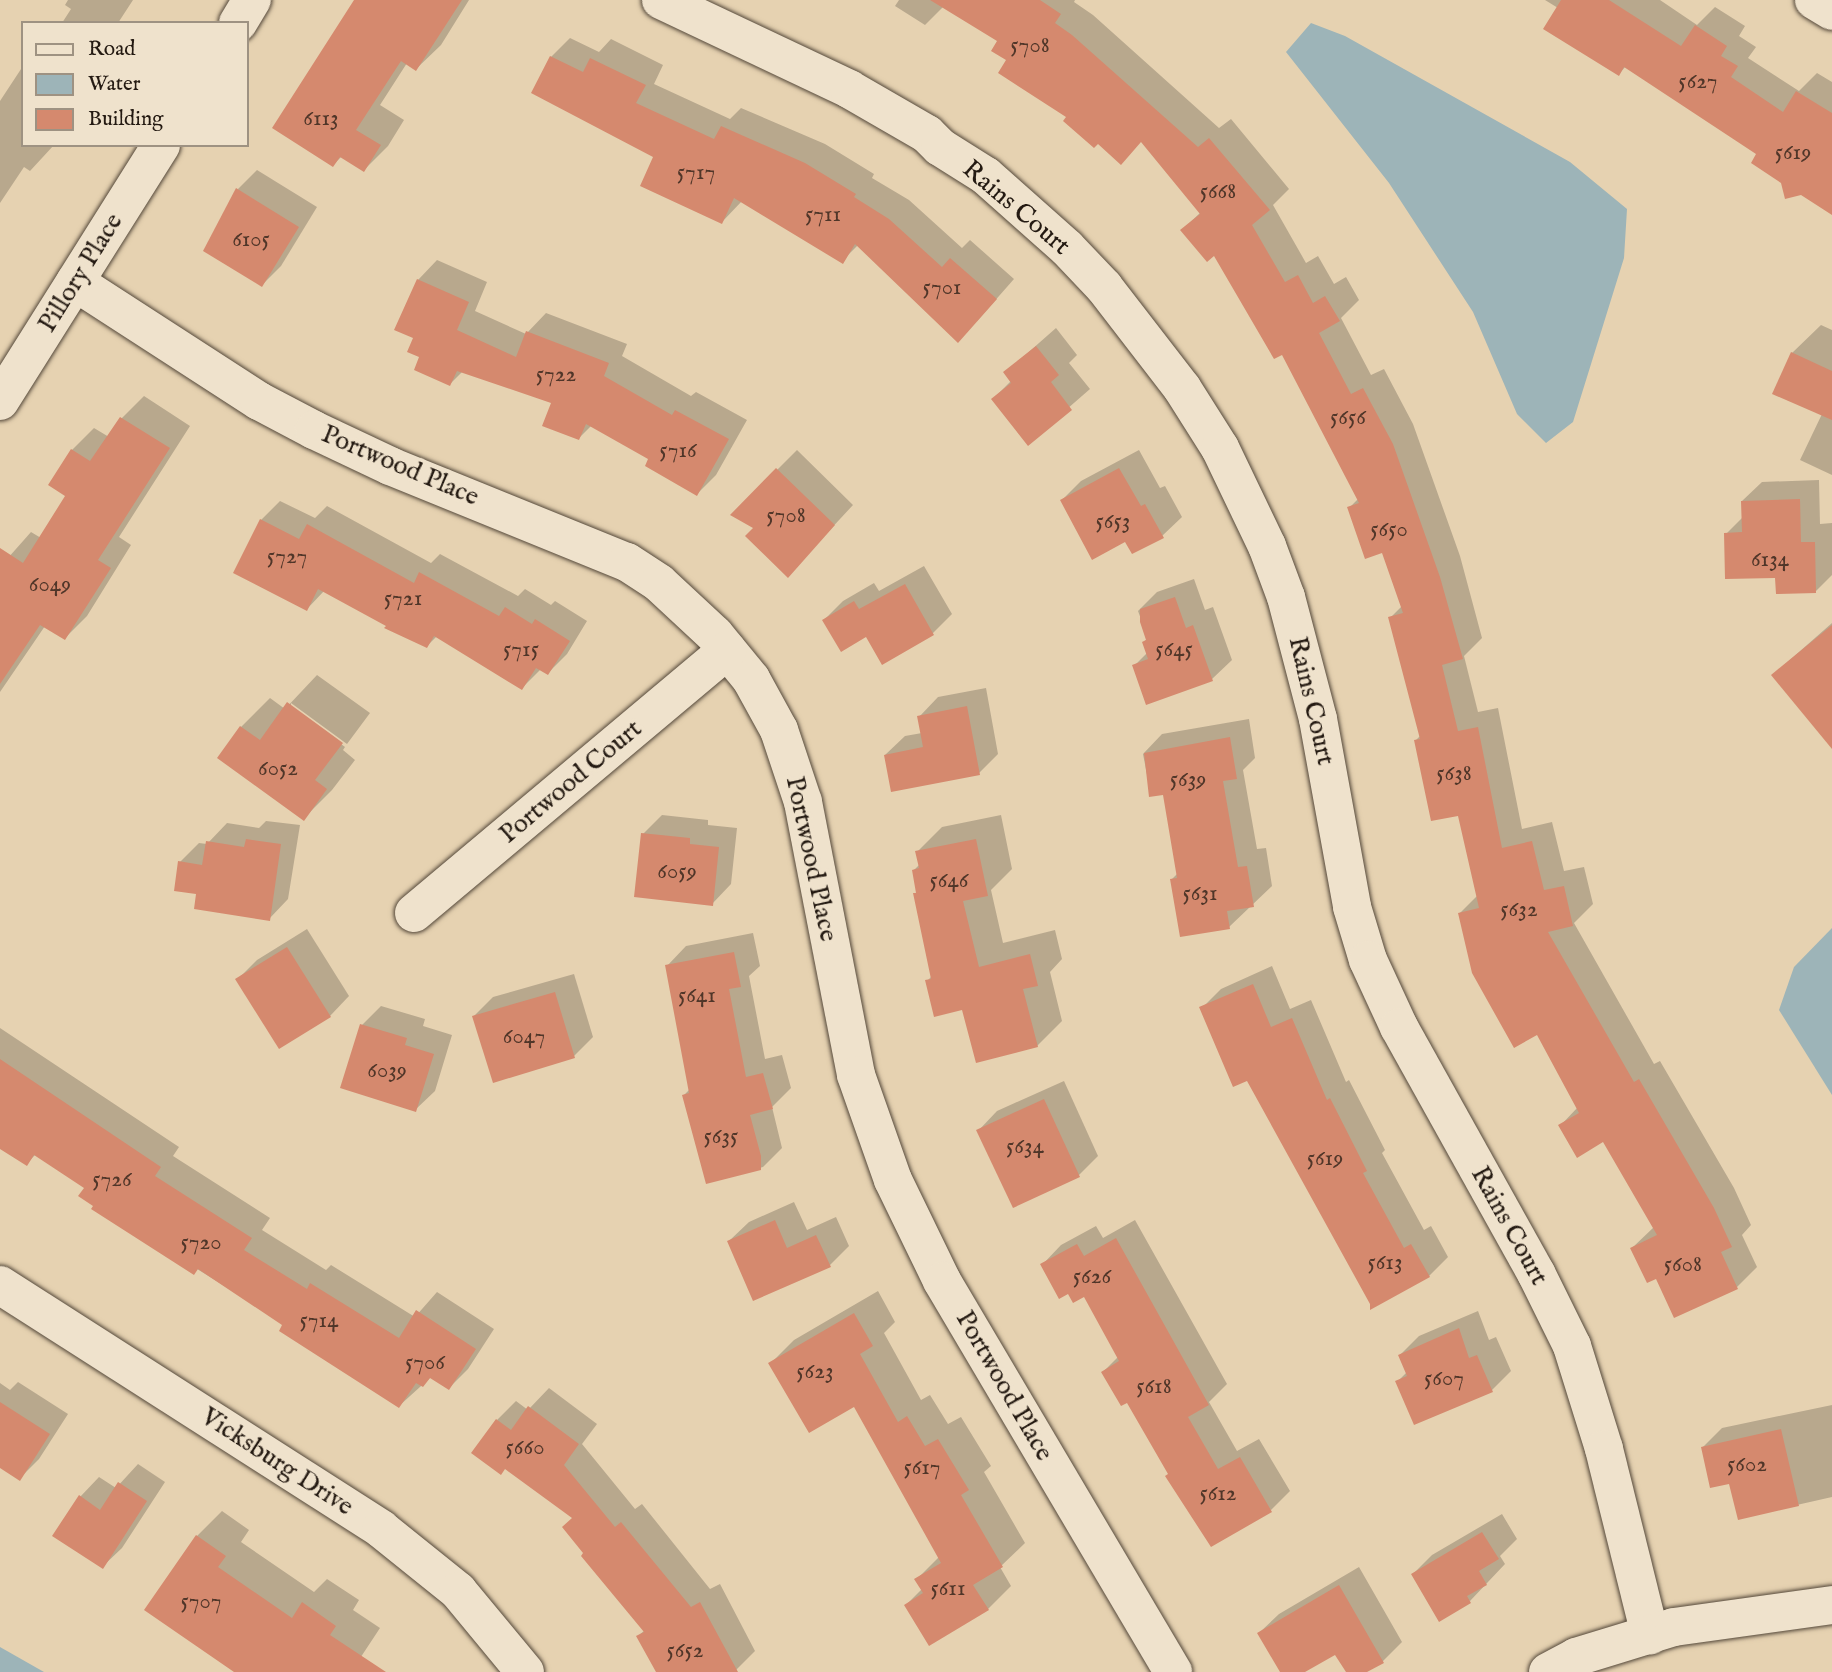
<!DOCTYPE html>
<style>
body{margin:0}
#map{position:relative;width:1832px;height:1672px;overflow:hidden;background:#e6d2b1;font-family:"IM FELL English",serif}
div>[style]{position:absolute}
.water>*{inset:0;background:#9db4b8}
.shadow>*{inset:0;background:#0003}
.building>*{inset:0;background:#d5896e}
.roads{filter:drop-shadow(0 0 2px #54483a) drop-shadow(0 0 2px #54483a)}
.minor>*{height:38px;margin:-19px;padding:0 19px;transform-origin:19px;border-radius:19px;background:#efe2cc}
span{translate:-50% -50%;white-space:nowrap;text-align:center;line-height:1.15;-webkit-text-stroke:7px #efe2cc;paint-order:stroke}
.number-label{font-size:23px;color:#503629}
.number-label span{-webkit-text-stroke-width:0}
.street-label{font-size:26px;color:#241a12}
.legend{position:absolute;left:21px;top:21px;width:228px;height:126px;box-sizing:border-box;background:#efe2cc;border:2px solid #9e9282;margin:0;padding:9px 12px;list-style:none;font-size:21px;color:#241a12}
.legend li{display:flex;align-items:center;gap:14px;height:35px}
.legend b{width:35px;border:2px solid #9e9282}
</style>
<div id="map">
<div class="water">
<i style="clip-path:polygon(1311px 23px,1345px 36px,1570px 162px,1627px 209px,1624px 258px,1573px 422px,1546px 443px,1517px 414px,1473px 312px,1389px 183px,1286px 52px)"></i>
<i style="clip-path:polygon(1832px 928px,1832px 1095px,1779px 1010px,1794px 967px)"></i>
<i style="clip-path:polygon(0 1647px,44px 1672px,0 1672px)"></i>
</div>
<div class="shadow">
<i style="clip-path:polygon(68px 0,133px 0,118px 23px,62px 23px,71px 9px,65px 5px)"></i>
<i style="clip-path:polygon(356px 0,469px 0,441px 45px,416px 69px,407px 63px,380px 105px,404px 120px,388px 146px,364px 170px,342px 156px,333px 165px)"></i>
<i style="clip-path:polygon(899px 0,1075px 0,1074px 2px,1093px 15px,1219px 128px,1231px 119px,1289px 189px,1273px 205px,1306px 263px,1318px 256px,1334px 284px,1346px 277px,1359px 300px,1341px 318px,1371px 375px,1384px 369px,1413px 424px,1460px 556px,1482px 638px,1464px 656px,1478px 712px,1498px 708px,1522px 829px,1552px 822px,1564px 871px,1584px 867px,1593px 904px,1574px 923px,1654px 1064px,1660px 1061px,1734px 1188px,1751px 1225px,1742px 1235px,1757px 1267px,1737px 1287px,1657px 1276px,1632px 1248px,1654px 1227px,1604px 1140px,1560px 1126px,1578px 1107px,1538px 1032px,1460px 913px,1478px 895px,1460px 814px,1416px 740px,1421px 735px,1390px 618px,1402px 606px,1383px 551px,1349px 508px,1359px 498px,1283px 352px,1215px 254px,1182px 230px,1201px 212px,1142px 141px,1098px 142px,1009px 60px,1000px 41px,944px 6px,925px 25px,895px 6px)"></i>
<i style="clip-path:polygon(1545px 0,1660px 0,1697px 25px,1715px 7px,1745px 26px,1739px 36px,1756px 47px,1748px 58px,1799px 91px,1817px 73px,1832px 82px,1832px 213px,1759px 154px,1626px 66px,1619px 74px,1558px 8px)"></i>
<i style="clip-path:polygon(570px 38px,599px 52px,611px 39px,663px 65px,654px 84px,730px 119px,741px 108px,825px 144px,874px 174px,872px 178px,909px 200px,962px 248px,970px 240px,1014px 279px,977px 321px,858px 245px,842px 261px,742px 201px,722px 222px,551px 57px)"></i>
<i style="clip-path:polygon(23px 66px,23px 145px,54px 145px,30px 171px,24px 167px,0 203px,0 101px)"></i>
<i style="clip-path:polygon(257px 170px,317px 207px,281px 266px,262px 285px,238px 189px)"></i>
<i style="clip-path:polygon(437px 260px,487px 282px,475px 311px,526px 334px,546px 313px,627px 344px,622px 356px,691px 396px,696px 392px,747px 420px,716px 475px,697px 494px,650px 459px,592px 425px,579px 438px,553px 402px,463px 371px,450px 384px,422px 356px,416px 337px,418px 280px)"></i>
<i style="clip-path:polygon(1821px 325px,1832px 330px,1832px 475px,1800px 460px,1822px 414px,1792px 353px)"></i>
<i style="clip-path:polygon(1056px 328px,1077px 355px,1069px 363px,1090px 389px,1028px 443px,993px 399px,1011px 381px,1005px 373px)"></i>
<i style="clip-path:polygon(144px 396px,190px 426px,119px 537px,131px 545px,87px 616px,65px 638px,45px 626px,0 692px,0 567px,31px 532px,41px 538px,68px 495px,72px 450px,94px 428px,109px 437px,122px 418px)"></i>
<i style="clip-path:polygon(797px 450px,853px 505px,788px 575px,755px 527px,733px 514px)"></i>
<i style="clip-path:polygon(1139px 450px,1160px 488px,1165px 486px,1182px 517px,1162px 536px,1125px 540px,1062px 500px,1081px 481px)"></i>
<i style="clip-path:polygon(1819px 480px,1820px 524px,1832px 523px,1832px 575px,1816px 591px,1726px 534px,1743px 517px,1742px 501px,1762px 482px)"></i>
<i style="clip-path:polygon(280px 501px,315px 518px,327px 506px,431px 563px,440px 554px,518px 596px,525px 589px,551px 605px,555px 601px,587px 621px,567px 654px,548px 673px,541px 669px,522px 688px,437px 636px,427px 646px,324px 591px,307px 609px,261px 520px)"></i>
<i style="clip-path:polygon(924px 566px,952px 614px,933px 633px,866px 635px,824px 620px,843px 601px,874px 583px,879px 591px)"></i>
<i style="clip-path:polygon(1194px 579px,1205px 610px,1213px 607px,1232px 660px,1212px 679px,1134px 666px,1148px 652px,1144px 642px,1148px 638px,1138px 611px,1157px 592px)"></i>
<i style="clip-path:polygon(1832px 623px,1832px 729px,1773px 675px)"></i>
<i style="clip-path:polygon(317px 675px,370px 713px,347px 744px,291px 703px,291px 707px,345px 747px,343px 750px,355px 760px,332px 790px,303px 819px,241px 727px,270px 698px,285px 709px)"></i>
<i style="clip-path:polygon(986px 688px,998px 754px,979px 773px,885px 755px,905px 736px,922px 733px,919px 717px,938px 697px)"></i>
<i style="clip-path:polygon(1249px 719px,1255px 758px,1243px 770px,1257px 849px,1266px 848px,1272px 886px,1229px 927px,1172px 879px,1178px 873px,1164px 793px,1151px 795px,1143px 754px,1162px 734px)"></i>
<i style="clip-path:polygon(662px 815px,708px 820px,708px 825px,737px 828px,731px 884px,712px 904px,643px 834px)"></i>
<i style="clip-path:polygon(1001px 815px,1012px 869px,991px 890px,1003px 943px,1055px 930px,1062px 959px,1050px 972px,1062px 1021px,1037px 1046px,963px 1007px,927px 981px,932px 976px,915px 894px,917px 891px,914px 870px,920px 864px,917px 852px,942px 827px)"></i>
<i style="clip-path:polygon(266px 821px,300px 825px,288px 899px,269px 919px,198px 893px,180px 862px,199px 843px,207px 844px,227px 823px,259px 828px)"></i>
<i style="clip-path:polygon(307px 929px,349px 996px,330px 1016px,237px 980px,257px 960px)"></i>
<i style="clip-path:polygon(753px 933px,760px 966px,749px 976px,765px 1059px,782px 1055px,791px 1088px,772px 1107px,782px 1148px,763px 1167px,707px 1182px,684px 1095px,690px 1089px,667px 966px,686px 946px)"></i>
<i style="clip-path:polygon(1272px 966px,1290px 1009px,1311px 1000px,1346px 1082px,1349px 1080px,1385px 1150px,1382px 1153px,1424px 1230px,1431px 1226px,1448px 1257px,1429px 1276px,1247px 1079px,1202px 1008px,1221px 989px)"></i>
<i style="clip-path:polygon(574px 974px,593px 1037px,574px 1056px,474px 1016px,493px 997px)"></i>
<i style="clip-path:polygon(381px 1006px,425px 1019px,423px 1026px,452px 1035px,435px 1091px,415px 1110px,362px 1025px)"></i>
<i style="clip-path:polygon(0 1028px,179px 1147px,173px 1156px,270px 1218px,262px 1230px,326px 1270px,331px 1265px,415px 1317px,437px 1292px,494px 1329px,468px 1369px,449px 1388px,431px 1377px,399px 1406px,285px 1324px,95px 1205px,87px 1187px,36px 1154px,26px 1164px,0 1147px)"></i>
<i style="clip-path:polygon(1064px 1081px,1098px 1156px,1079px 1175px,978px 1131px,997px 1111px)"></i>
<i style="clip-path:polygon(794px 1202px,807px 1230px,836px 1217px,849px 1246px,830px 1265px,729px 1241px,749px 1222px)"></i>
<i style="clip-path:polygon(1135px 1220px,1227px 1384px,1209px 1402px,1237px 1451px,1259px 1439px,1290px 1491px,1271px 1510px,1170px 1474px,1127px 1400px,1103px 1372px,1119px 1356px,1085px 1294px,1042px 1265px,1061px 1245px,1096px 1226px,1103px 1238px)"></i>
<i style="clip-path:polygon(878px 1291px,895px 1322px,884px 1333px,921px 1400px,930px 1395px,948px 1424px,961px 1417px,991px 1466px,984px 1472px,1025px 1543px,1000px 1567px,1011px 1586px,988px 1609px,906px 1605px,922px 1589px,917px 1579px,939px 1557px,855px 1405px,771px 1363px,794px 1340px)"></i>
<i style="clip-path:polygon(1478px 1311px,1489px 1340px,1496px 1337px,1511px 1371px,1492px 1390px,1398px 1381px,1407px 1372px,1400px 1355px,1419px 1336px)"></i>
<i style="clip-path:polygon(18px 1382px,68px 1414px,39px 1459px,20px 1478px,0 1466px,0 1383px,10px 1390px)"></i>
<i style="clip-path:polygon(549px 1388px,597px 1424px,582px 1444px,635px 1509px,642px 1504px,710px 1589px,720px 1584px,755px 1651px,736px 1670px,664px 1672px,638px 1636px,645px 1630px,586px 1553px,574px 1517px,497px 1420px,516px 1401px,528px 1410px)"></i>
<i style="clip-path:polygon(1832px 1405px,1832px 1497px,1739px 1518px,1731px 1482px,1703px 1447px,1722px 1428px)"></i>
<i style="clip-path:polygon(138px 1464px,165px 1482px,122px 1548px,102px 1567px,80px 1497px,99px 1477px,116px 1488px)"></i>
<i style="clip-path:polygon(222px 1511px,249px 1530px,241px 1542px,314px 1592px,327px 1579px,359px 1600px,353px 1610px,380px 1628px,351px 1672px,254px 1672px,146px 1609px,197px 1536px)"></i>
<i style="clip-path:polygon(1502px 1514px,1517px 1539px,1500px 1556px,1505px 1564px,1470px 1601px,1413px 1574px,1432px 1555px)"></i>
<i style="clip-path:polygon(1359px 1567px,1402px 1642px,1383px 1661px,1364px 1672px,1348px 1672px,1336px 1652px,1302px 1672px,1282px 1672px,1259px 1633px,1279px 1614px)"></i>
</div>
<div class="building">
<i style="clip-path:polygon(354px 0,462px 0,416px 71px,401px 61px,356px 130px,381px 145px,364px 172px,340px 157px,333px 167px,272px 128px)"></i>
<i style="clip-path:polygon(930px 0,1040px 0,1061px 14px,1055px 23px,1072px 35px,1198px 147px,1209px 138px,1270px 210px,1252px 225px,1285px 282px,1298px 275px,1313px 303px,1325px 296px,1340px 321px,1319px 333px,1351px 394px,1363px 388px,1393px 444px,1440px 577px,1463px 659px,1442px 665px,1458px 731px,1478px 727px,1502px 848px,1532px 841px,1544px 890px,1564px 886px,1573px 926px,1548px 932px,1634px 1082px,1639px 1079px,1714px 1208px,1732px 1247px,1721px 1252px,1738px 1289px,1674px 1318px,1656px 1279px,1647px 1283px,1630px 1248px,1657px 1235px,1603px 1142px,1577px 1158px,1558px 1125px,1579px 1113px,1537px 1035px,1514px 1048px,1472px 973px,1458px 913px,1479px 908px,1458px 816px,1431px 821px,1414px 740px,1420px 739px,1388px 617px,1403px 613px,1382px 553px,1365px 559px,1347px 507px,1359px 503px,1282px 355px,1274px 359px,1214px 256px,1207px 262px,1180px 230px,1200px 214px,1141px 142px,1121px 165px,1098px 144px,1094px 148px,1063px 121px,1066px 117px,998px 73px,1006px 60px,991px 51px,997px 41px)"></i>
<i style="clip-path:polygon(1561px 0,1609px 0,1681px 46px,1695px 25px,1727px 46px,1721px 56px,1738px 66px,1731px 77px,1783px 112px,1796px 91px,1832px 113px,1832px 215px,1801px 195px,1785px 199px,1781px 183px,1751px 163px,1756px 154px,1624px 67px,1619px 76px,1543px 29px)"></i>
<i style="clip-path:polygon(550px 56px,583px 72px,590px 58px,646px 85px,636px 103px,714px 139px,721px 126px,805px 163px,856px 194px,854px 197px,889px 219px,942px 267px,950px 258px,997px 299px,958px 343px,855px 244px,843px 264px,734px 198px,722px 224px,640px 186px,653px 157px,531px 93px)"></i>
<i style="clip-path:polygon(236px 188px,299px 227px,262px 287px,203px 251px)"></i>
<i style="clip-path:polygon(417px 279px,469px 302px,457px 330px,516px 357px,526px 331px,609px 363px,604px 376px,672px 415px,675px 410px,729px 439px,697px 496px,645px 466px,648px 459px,586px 424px,579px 440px,542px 426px,551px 403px,457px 371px,450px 386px,414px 370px,419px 357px,407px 352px,413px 338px,394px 330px)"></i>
<i style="clip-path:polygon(1036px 346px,1059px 375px,1051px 382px,1072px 410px,1028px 446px,991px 399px,1011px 383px,1003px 372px)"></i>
<i style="clip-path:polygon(1791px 352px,1832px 371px,1832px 420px,1772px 394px)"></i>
<i style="clip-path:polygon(120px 417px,170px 448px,98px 560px,111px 568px,65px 640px,40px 625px,0 684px,0 548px,23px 563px,65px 496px,48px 485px,71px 449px,90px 461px)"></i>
<i style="clip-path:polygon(776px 468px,835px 525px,788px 578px,745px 536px,753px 528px,730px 515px)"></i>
<i style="clip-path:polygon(1119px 468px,1141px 506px,1145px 504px,1164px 538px,1132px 554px,1125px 542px,1092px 560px,1060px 500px)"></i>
<i style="clip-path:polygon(1800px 499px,1801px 542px,1815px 542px,1816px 593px,1776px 594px,1775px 578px,1725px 579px,1724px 533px,1742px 532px,1741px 501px)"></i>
<i style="clip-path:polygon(260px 519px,299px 539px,307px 524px,414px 583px,419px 572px,499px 616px,505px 607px,532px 624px,535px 619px,570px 641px,548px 675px,536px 668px,522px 690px,434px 636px,427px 648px,384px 628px,386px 626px,318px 589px,307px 611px,233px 573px)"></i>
<i style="clip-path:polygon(905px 584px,934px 635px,882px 665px,866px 637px,841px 652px,822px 620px,854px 601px,859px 609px)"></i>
<i style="clip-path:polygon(1175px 597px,1186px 628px,1193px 625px,1213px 681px,1146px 705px,1132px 665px,1148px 659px,1142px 642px,1146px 640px,1140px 622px,1140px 609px)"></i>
<i style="clip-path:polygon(1832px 625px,1832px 749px,1771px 675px)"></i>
<i style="clip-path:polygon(287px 702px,343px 743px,315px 780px,327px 789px,304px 821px,217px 758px,240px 726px,260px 740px)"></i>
<i style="clip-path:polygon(967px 706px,980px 775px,891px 792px,884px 755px,923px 747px,917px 716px)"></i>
<i style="clip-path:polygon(1230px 737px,1237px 779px,1223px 781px,1238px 867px,1247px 866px,1254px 907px,1227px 911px,1230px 929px,1180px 937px,1170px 879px,1177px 878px,1163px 795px,1149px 797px,1144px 753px)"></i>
<i style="clip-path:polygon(641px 833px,690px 838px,690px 844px,719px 847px,713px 906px,634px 897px)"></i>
<i style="clip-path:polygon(246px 839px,281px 844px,270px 921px,194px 909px,196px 894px,174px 891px,178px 861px,202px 865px,206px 841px,244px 847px)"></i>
<i style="clip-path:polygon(976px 839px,988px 896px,963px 901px,979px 967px,1030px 954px,1038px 986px,1023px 989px,1038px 1047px,976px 1063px,962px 1010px,934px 1017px,925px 980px,931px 979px,913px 893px,916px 893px,912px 870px,919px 868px,915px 851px)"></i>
<i style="clip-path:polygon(287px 947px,331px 1017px,279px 1049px,235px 979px)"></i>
<i style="clip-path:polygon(734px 952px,741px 987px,729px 989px,746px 1077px,763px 1073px,773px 1109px,750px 1115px,761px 1156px,761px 1170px,706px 1184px,682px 1095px,689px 1093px,665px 965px)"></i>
<i style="clip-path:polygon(1253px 984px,1271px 1027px,1292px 1018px,1327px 1100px,1330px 1098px,1367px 1171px,1363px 1173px,1404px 1248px,1411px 1244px,1430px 1277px,1370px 1310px,1370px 1304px,1247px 1081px,1233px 1087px,1199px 1007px)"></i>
<i style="clip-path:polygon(555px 992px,575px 1058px,493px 1083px,472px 1016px)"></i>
<i style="clip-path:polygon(360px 1024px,407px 1038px,405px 1045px,434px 1054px,416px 1112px,340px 1088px)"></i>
<i style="clip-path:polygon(0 1059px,161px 1167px,155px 1176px,252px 1238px,244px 1250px,307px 1289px,310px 1283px,399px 1338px,416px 1310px,476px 1349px,449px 1390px,430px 1378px,423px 1387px,416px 1383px,399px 1408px,279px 1331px,282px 1325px,198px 1269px,194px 1275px,91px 1209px,93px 1206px,78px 1196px,84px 1188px,34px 1155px,27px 1166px,0 1149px)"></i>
<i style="clip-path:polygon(1044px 1099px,1080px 1177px,1013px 1208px,976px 1130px)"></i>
<i style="clip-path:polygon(775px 1220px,787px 1248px,816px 1235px,831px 1267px,753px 1301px,727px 1241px)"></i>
<i style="clip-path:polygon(1116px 1238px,1209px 1405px,1188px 1417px,1218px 1469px,1240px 1457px,1272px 1512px,1211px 1547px,1165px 1476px,1168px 1474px,1127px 1403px,1121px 1406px,1101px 1372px,1119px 1361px,1084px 1297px,1073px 1303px,1068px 1294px,1059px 1299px,1040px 1264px,1077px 1244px,1084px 1256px)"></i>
<i style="clip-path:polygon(854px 1313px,873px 1346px,860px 1354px,898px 1422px,907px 1416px,925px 1446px,938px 1439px,969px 1490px,961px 1495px,1003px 1567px,973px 1585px,989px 1610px,929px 1646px,904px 1605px,923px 1593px,914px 1579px,941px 1563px,854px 1407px,809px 1433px,768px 1363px)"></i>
<i style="clip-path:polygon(1459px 1328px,1469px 1358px,1477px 1355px,1493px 1392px,1414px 1425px,1395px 1381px,1407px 1376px,1398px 1355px)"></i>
<i style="clip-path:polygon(0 1402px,50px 1434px,20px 1481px,0 1468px)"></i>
<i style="clip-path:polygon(528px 1406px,579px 1444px,564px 1465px,615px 1527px,621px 1522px,691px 1607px,700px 1602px,738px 1672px,656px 1672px,636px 1636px,644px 1632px,581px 1556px,583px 1553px,562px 1527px,572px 1518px,505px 1469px,501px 1475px,471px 1453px,496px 1419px,511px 1430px)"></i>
<i style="clip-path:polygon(1781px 1429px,1799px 1506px,1738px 1520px,1729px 1484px,1710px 1488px,1701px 1447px)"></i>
<i style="clip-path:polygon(118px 1482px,147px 1501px,103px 1569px,52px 1536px,79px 1495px,100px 1510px)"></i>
<i style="clip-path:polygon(1482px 1532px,1499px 1559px,1479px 1571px,1487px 1585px,1467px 1596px,1471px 1603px,1439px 1622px,1411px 1574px)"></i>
<i style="clip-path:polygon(196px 1535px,226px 1556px,218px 1567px,292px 1618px,302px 1602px,336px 1626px,330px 1635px,386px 1672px,234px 1672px,144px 1610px)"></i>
<i style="clip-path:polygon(1339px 1585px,1384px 1663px,1367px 1672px,1346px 1672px,1335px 1655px,1305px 1672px,1280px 1672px,1257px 1633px)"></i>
</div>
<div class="roads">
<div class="minor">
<i style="left:661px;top:0;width:208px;rotate:25.3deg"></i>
<i style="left:849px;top:89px;width:90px;rotate:30deg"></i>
<i style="left:927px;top:134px;width:18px;rotate:45deg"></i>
<i style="left:940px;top:147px;width:54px;rotate:32.2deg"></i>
<i style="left:986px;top:176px;width:108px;rotate:41.6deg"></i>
<i style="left:1067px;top:248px;width:54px;rotate:46.5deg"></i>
<i style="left:1104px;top:287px;width:128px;rotate:52.3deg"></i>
<i style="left:1182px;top:388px;width:71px;rotate:57.7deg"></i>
<i style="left:1220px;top:448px;width:109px;rotate:64.4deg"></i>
<i style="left:1267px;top:546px;width:54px;rotate:69.6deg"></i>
<i style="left:1286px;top:597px;width:126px;rotate:75.3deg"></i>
<i style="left:1318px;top:719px;width:191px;rotate:79.7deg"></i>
<i style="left:1352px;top:907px;width:55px;rotate:73.2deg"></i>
<i style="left:1368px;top:960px;width:74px;rotate:65.2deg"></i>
<i style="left:1399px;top:1027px;width:282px;rotate:60.9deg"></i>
<i style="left:1536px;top:1273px;width:81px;rotate:63.7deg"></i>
<i style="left:1572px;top:1346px;width:108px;rotate:72.7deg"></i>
<i style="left:1604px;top:1449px;width:192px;rotate:76.1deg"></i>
<i style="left:1814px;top:0;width:21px;rotate:31deg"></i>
<i style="left:238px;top:23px;width:27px;rotate:-59deg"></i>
<i style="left:75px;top:282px;width:219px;rotate:32.9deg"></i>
<i style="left:259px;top:401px;width:62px;rotate:27.8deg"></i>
<i style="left:314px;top:430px;width:84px;rotate:25.3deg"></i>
<i style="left:390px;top:466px;width:256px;rotate:22.1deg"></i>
<i style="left:627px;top:562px;width:38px;rotate:33deg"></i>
<i style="left:659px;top:583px;width:76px;rotate:42.9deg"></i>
<i style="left:715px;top:635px;width:57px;rotate:50.7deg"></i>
<i style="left:751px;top:679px;width:58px;rotate:61.2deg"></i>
<i style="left:779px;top:730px;width:76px;rotate:71.6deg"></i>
<i style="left:803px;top:802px;width:278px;rotate:79deg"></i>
<i style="left:856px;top:1075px;width:111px;rotate:70.6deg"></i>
<i style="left:893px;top:1180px;width:112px;rotate:64.1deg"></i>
<i style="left:942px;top:1281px;width:454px;rotate:59.4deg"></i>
<i style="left:0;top:401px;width:302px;rotate:-57.8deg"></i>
<i style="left:414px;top:913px;width:409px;rotate:-40deg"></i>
<i style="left:0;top:1285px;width:452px;rotate:32.6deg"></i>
<i style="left:381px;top:1529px;width:99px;rotate:38.8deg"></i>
<i style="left:458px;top:1591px;width:105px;rotate:50.4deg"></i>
<i style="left:1548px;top:1672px;width:32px;rotate:-28deg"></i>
<i style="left:1576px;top:1657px;width:102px;rotate:-17deg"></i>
<i style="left:1674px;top:1627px;width:160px;rotate:-7.9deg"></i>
</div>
</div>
<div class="number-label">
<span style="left:1030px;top:46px">5708</span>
<span style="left:1698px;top:82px">5627</span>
<span style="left:321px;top:119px">6113</span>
<span style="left:1793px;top:153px">5619</span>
<span style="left:696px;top:173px">5717</span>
<span style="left:1218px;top:192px">5668</span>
<span style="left:823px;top:215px">5711</span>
<span style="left:251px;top:240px">6105</span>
<span style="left:942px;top:288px">5701</span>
<span style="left:556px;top:375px">5722</span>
<span style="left:1348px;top:418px">5656</span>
<span style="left:678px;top:451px">5716</span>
<span style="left:786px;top:516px">5708</span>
<span style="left:1113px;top:522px">5653</span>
<span style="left:1389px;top:530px">5650</span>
<span style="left:287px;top:557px">5727</span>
<span style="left:1770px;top:560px">6134</span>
<span style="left:50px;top:585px">6049</span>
<span style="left:403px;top:599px">5721</span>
<span style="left:521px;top:650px">5715</span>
<span style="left:1174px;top:650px">5645</span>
<span style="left:278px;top:769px">6052</span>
<span style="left:1454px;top:774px">5638</span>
<span style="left:1188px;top:780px">5639</span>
<span style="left:677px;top:872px">6059</span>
<span style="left:949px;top:881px">5646</span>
<span style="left:1200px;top:894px">5631</span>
<span style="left:1519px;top:910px">5632</span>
<span style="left:697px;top:996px">5641</span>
<span style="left:524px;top:1037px">6047</span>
<span style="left:387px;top:1071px">6039</span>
<span style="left:721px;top:1137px">5635</span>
<span style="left:1025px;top:1147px">5634</span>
<span style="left:1325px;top:1159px">5619</span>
<span style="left:112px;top:1180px">5726</span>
<span style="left:201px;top:1243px">5720</span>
<span style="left:1385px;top:1263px">5613</span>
<span style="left:1683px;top:1265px">5608</span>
<span style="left:1092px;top:1277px">5626</span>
<span style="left:319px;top:1321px">5714</span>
<span style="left:425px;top:1363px">5706</span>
<span style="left:815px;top:1372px">5623</span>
<span style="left:1444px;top:1379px">5607</span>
<span style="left:1154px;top:1387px">5618</span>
<span style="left:525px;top:1448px">5660</span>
<span style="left:1747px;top:1465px">5602</span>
<span style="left:922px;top:1468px">5617</span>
<span style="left:1218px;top:1494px">5612</span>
<span style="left:948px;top:1589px">5611</span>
<span style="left:201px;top:1602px">5707</span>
<span style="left:685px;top:1651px">5652</span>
</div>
<div class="street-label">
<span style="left:1016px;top:208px;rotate:40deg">Rains Court</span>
<span style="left:81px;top:273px;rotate:-58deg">Pillory Place</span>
<span style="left:400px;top:466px;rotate:23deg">Portwood Place</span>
<span style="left:1311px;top:701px;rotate:77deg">Rains Court</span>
<span style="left:571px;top:782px;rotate:-40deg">Portwood Court</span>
<span style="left:811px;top:859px;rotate:78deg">Portwood Place</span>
<span style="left:1509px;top:1226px;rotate:61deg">Rains Court</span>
<span style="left:1004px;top:1386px;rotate:60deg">Portwood Place</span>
<span style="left:277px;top:1462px;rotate:33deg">Vicksburg Drive</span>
</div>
<ul class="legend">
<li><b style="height:9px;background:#efe2cc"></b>Road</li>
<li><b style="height:19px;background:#9db4b8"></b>Water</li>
<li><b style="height:19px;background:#d5896e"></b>Building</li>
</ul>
</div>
